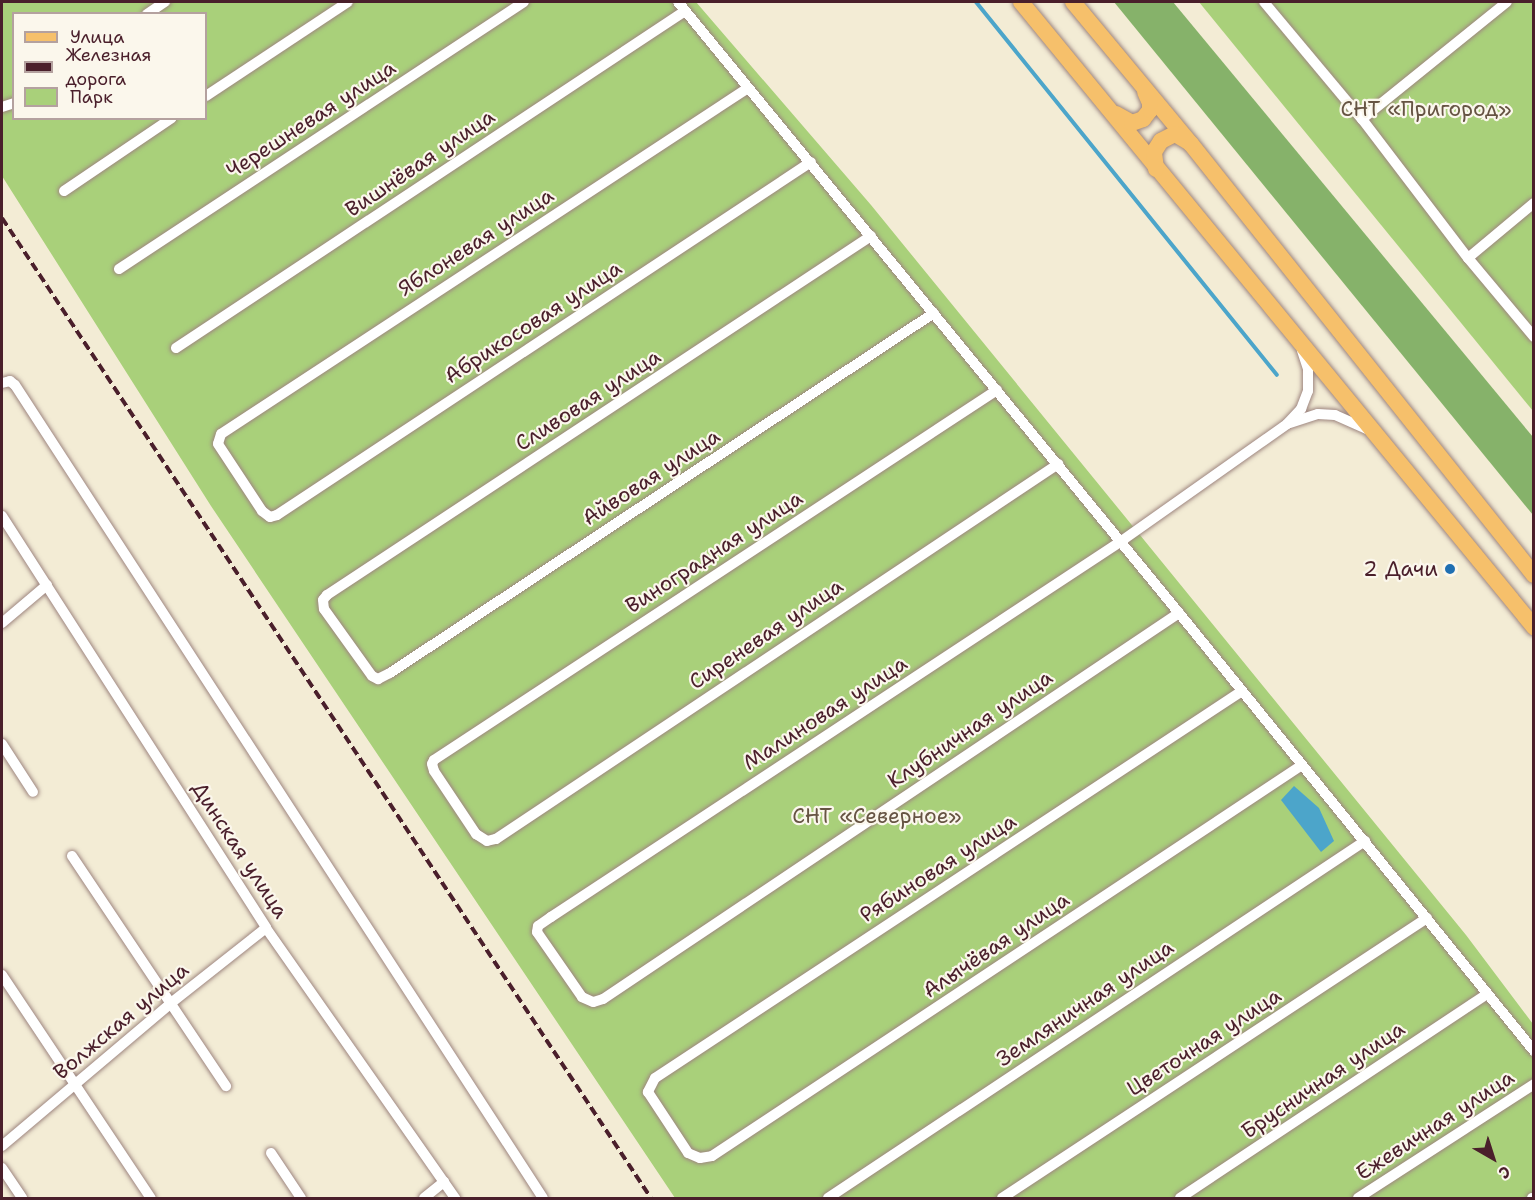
<!DOCTYPE html>
<meta charset="utf-8">
<style>
body{margin:0}
#map{position:relative;width:1535px;height:1200px;overflow:hidden;background:#f3ecd5;font-family:"Shantell Sans",sans-serif}
div>[style]{position:absolute}
.green>*{inset:0;background:#a9d07a}
.forest>*{inset:0;background:#86b26a}
.water>*{inset:0;background:#4ca5ca}
.stream>*{height:4px;margin:-2px;padding:0 2px;transform-origin:2px;border-radius:2px;background:#4ca5ca}
.roads{filter:drop-shadow(0 0 2px #9e8680) drop-shadow(0 0 2px #9e8680)}
.minor>*{height:10px;margin:-5px;padding:0 5px;transform-origin:5px;border-radius:5px;background:#fff}
.primary>*{height:16px;margin:-8px;padding:0 8px;transform-origin:8px;border-radius:8px;background:#f6c06b}
.rail>*{height:4px;margin-top:-2px;transform-origin:0;background:repeating-linear-gradient(90deg,#4a1f2b 0 9px,transparent 0 13.5px)}
.dots>*{width:16px;height:16px;translate:-50% -50%;box-sizing:border-box;border:3px solid #fbf7ec;border-radius:50%}
span{translate:-50% -50%;white-space:nowrap;text-align:center;line-height:1.15;-webkit-text-stroke:4.5px #fbf7ec;paint-order:stroke}
.park-label{font-size:21px;color:#665443}
.street-label{font-size:21px;color:#4a1f2b}
.poi-label{font-size:21px;color:#4a1f2b}
.right{translate:-100% -50%;text-align:right}
.frame{position:absolute;inset:0;border:3px solid #4a1f2b;pointer-events:none}
.legend{position:absolute;left:12px;top:12px;width:195px;height:108px;box-sizing:border-box;background:#fbf7ec;border:2px solid #b4a19f;margin:0;padding:8px 10px;list-style:none;font-size:18px;color:#4a1f2b}
.legend li{display:flex;align-items:center;gap:12px;height:30px}
.legend b{width:30px;border:2px solid #b4a19f}
.north{position:absolute;left:1463px;top:1128px;width:60px;height:60px;-webkit-text-stroke:4px #fbf7ec;paint-order:stroke;rotate:141deg;font-size:16px;font-weight:700;line-height:24px;text-align:center;color:#4a1f2b}
.north::after{content:'';display:block;margin:auto;width:21px;height:27px;background:#4a1f2b;clip-path:polygon(50% 0,100% 100%,50% 72%,0 100%)}
</style>
<div id="map">
<div class="green">
<i style="clip-path:polygon(evenodd,2px 2px,696px 2px,871px 205px,1466px 935px,1533px 1024px,1533px 1198px,675px 1198px,211px 506px,2px 176px,2px 2px,14px 14px,206px 14px,206px 118px,14px 118px,14px 14px)"></i>
<i style="clip-path:polygon(1199px 2px,1533px 2px,1533px 411px)"></i>
</div>
<div class="forest">
<i style="clip-path:polygon(1114px 2px,1173px 2px,1533px 437px,1533px 515px)"></i>
</div>
<div class="water">
<i style="clip-path:polygon(1294px 786px,1319px 808px,1334px 841px,1321px 852px,1281px 800px)"></i>
</div>
<div class="stream">
<i style="left:976px;top:2px;width:479px;rotate:51.1deg"></i>
</div>
<div class="roads">
<div class="minor">
<i style="left:678px;top:2px;width:790px;rotate:50.65deg"></i>
<i style="left:1179px;top:613px;width:564px;rotate:50.98deg"></i>
<i style="left:1264px;top:2px;width:153px;rotate:50.1deg"></i>
<i style="left:1362px;top:119px;width:175px;rotate:52.7deg"></i>
<i style="left:1468px;top:258px;width:103px;rotate:50.1deg"></i>
<i style="left:147px;top:14px;width:22px;rotate:-34deg"></i>
<i style="left:748px;top:88px;width:630px;rotate:146.71deg"></i>
<i style="left:221px;top:434px;width:10px;rotate:107deg"></i>
<i style="left:218px;top:444px;width:80px;rotate:56.7deg"></i>
<i style="left:262px;top:511px;width:10px;rotate:37deg"></i>
<i style="left:270px;top:517px;width:7px;rotate:-16deg"></i>
<i style="left:277px;top:515px;width:640px;rotate:-33.47deg"></i>
<i style="left:206px;top:96px;width:170px;rotate:-33.5deg"></i>
<i style="left:2px;top:107px;width:13px;rotate:-18deg"></i>
<i style="left:1362px;top:119px;width:186px;rotate:-38.9deg"></i>
<i style="left:64px;top:191px;width:130px;rotate:-34.1deg"></i>
<i style="left:871px;top:236px;width:652px;rotate:146.58deg"></i>
<i style="left:327px;top:595px;width:6px;rotate:129deg"></i>
<i style="left:323px;top:600px;width:9px;rotate:84deg"></i>
<i style="left:324px;top:609px;width:82px;rotate:54.4deg"></i>
<i style="left:372px;top:676px;width:7px;rotate:27deg"></i>
<i style="left:378px;top:679px;width:13px;rotate:-27deg"></i>
<i style="left:390px;top:673px;width:652px;rotate:-33.5deg"></i>
<i style="left:1468px;top:258px;width:86px;rotate:-39.8deg"></i>
<i style="left:119px;top:269px;width:485px;rotate:-33.4deg"></i>
<i style="left:176px;top:348px;width:610px;rotate:-33.51deg"></i>
<i style="left:2px;top:383px;width:8px;rotate:-14deg"></i>
<i style="left:10px;top:381px;width:6px;rotate:39deg"></i>
<i style="left:15px;top:385px;width:969px;rotate:57deg"></i>
<i style="left:997px;top:390px;width:674px;rotate:146.69deg"></i>
<i style="left:434px;top:760px;width:4px;rotate:117deg"></i>
<i style="left:432px;top:764px;width:7px;rotate:74deg"></i>
<i style="left:434px;top:771px;width:76px;rotate:56.3deg"></i>
<i style="left:476px;top:834px;width:13px;rotate:32deg"></i>
<i style="left:487px;top:841px;width:9px;rotate:-13deg"></i>
<i style="left:496px;top:839px;width:676px;rotate:-33.71deg"></i>
<i style="left:1290px;top:423px;width:29px;rotate:-18deg"></i>
<i style="left:1318px;top:414px;width:17px;rotate:3deg"></i>
<i style="left:1335px;top:415px;width:37px;rotate:24deg"></i>
<i style="left:2px;top:516px;width:489px;rotate:57.3deg"></i>
<i style="left:266px;top:928px;width:330px;rotate:55deg"></i>
<i style="left:1179px;top:613px;width:693px;rotate:146.17deg"></i>
<i style="left:603px;top:999px;width:10px;rotate:163deg"></i>
<i style="left:593px;top:1002px;width:12px;rotate:-156deg"></i>
<i style="left:582px;top:997px;width:79px;rotate:-124.7deg"></i>
<i style="left:537px;top:932px;width:6px;rotate:-81deg"></i>
<i style="left:538px;top:926px;width:16px;rotate:-35deg"></i>
<i style="left:551px;top:917px;width:681px;rotate:-33.39deg"></i>
<i style="left:1120px;top:542px;width:204px;rotate:-35.2deg"></i>
<i style="left:1287px;top:424px;width:21px;rotate:-47deg"></i>
<i style="left:1301px;top:409px;width:19px;rotate:-69deg"></i>
<i style="left:1308px;top:391px;width:22px;rotate:-90deg"></i>
<i style="left:1308px;top:369px;width:20px;rotate:-108deg"></i>
<i style="left:2px;top:623px;width:59px;rotate:-40.2deg"></i>
<i style="left:1242px;top:691px;width:703px;rotate:146.6deg"></i>
<i style="left:655px;top:1078px;width:16px;rotate:117deg"></i>
<i style="left:648px;top:1092px;width:73px;rotate:56.7deg"></i>
<i style="left:688px;top:1153px;width:13px;rotate:23deg"></i>
<i style="left:700px;top:1158px;width:12px;rotate:-9deg"></i>
<i style="left:712px;top:1156px;width:708px;rotate:-33.53deg"></i>
<i style="left:2px;top:744px;width:57px;rotate:57.1deg"></i>
<i style="left:72px;top:856px;width:277px;rotate:56.2deg"></i>
<i style="left:2px;top:975px;width:268px;rotate:56.3deg"></i>
<i style="left:2px;top:1146px;width:221px;rotate:-40.2deg"></i>
<i style="left:171px;top:1003px;width:121px;rotate:-38.3deg"></i>
<i style="left:271px;top:1153px;width:54px;rotate:56.3deg"></i>
<i style="left:2px;top:1168px;width:36px;rotate:56deg"></i>
<i style="left:424px;top:1198px;width:26px;rotate:-39deg"></i>
<i style="left:828px;top:1198px;width:645px;rotate:-33.62deg"></i>
<i style="left:1002px;top:1198px;width:509px;rotate:-33.38deg"></i>
<i style="left:1180px;top:1198px;width:369px;rotate:-33.6deg"></i>
<i style="left:1358px;top:1198px;width:210px;rotate:-32.9deg"></i>
<i style="left:1532px;top:1198px;width:2px"></i>
</div>
<div class="primary">
<i style="left:1021px;top:2px;width:809px;rotate:50.62deg"></i>
<i style="left:1073px;top:2px;width:185px;rotate:50.3deg"></i>
<i style="left:1191px;top:144px;width:551px;rotate:51.49deg"></i>
<i style="left:1116px;top:114px;width:18px;rotate:29deg"></i>
<i style="left:1132px;top:123px;width:12px;rotate:-20deg"></i>
<i style="left:1143px;top:119px;width:11px;rotate:-52deg"></i>
<i style="left:1150px;top:110px;width:7px;rotate:-90deg"></i>
<i style="left:1150px;top:103px;width:12px;rotate:-114deg"></i>
<i style="left:1156px;top:169px;width:17px;rotate:-97deg"></i>
<i style="left:1154px;top:152px;width:13px;rotate:-58deg"></i>
<i style="left:1161px;top:141px;width:16px;rotate:-27deg"></i>
<i style="left:1175px;top:134px;width:17px;rotate:31deg"></i>
</div>
</div>
<div class="rail">
<i style="left:2px;top:218px;width:1175px;rotate:56.49deg"></i>
</div>
<div class="dots">
<i style="left:1450px;top:569px;background:#1f6fb2"></i>
</div>
<div class="park-label">
<span style="left:1426px;top:109px">СНТ «Пригород»</span>
<span style="left:877px;top:816px">СНТ «Северное»</span>
</div>
<div class="street-label">
<span style="left:311px;top:119px;rotate:-33deg">Черешневая улица</span>
<span style="left:420px;top:163px;rotate:-34deg">Вишнёвая улица</span>
<span style="left:476px;top:242px;rotate:-33deg">Яблоневая улица</span>
<span style="left:533px;top:322px;rotate:-33deg">Абрикосовая улица</span>
<span style="left:588px;top:400px;rotate:-33deg">Сливовая улица</span>
<span style="left:651px;top:477px;rotate:-33deg">Айвовая улица</span>
<span style="left:714px;top:552px;rotate:-33deg">Виноградная улица</span>
<span style="left:766px;top:634px;rotate:-34deg">Сиреневая улица</span>
<span style="left:825px;top:713px;rotate:-33deg">Малиновая улица</span>
<span style="left:970px;top:729px;rotate:-34deg">Клубничная улица</span>
<span style="left:240px;top:850px;rotate:57deg">Динская улица</span>
<span style="left:938px;top:868px;rotate:-33deg">Рябиновая улица</span>
<span style="left:996px;top:945px;rotate:-34deg">Алычёвая улица</span>
<span style="left:1085px;top:1003px;rotate:-34deg">Земляничная улица</span>
<span style="left:121px;top:1021px;rotate:-40deg">Волжская улица</span>
<span style="left:1204px;top:1042px;rotate:-33deg">Цветочная улица</span>
<span style="left:1323px;top:1080px;rotate:-34deg">Брусничная улица</span>
<span style="left:1435px;top:1125px;rotate:-33deg">Ежевичная улица</span>
</div>
<div class="poi-label">
<span class="right" style="left:1438px;top:569px">2 Дачи</span>
</div>
<div class="frame"></div>
<ul class="legend">
<li><b style="height:8px;background:#f6c06b"></b>Улица</li>
<li><b style="height:8px;background:#4a1f2b"></b>Железная дорога</li>
<li><b style="height:16px;background:#a9d07a"></b>Парк</li>
</ul>
<div class="north">С</div>
</div>
